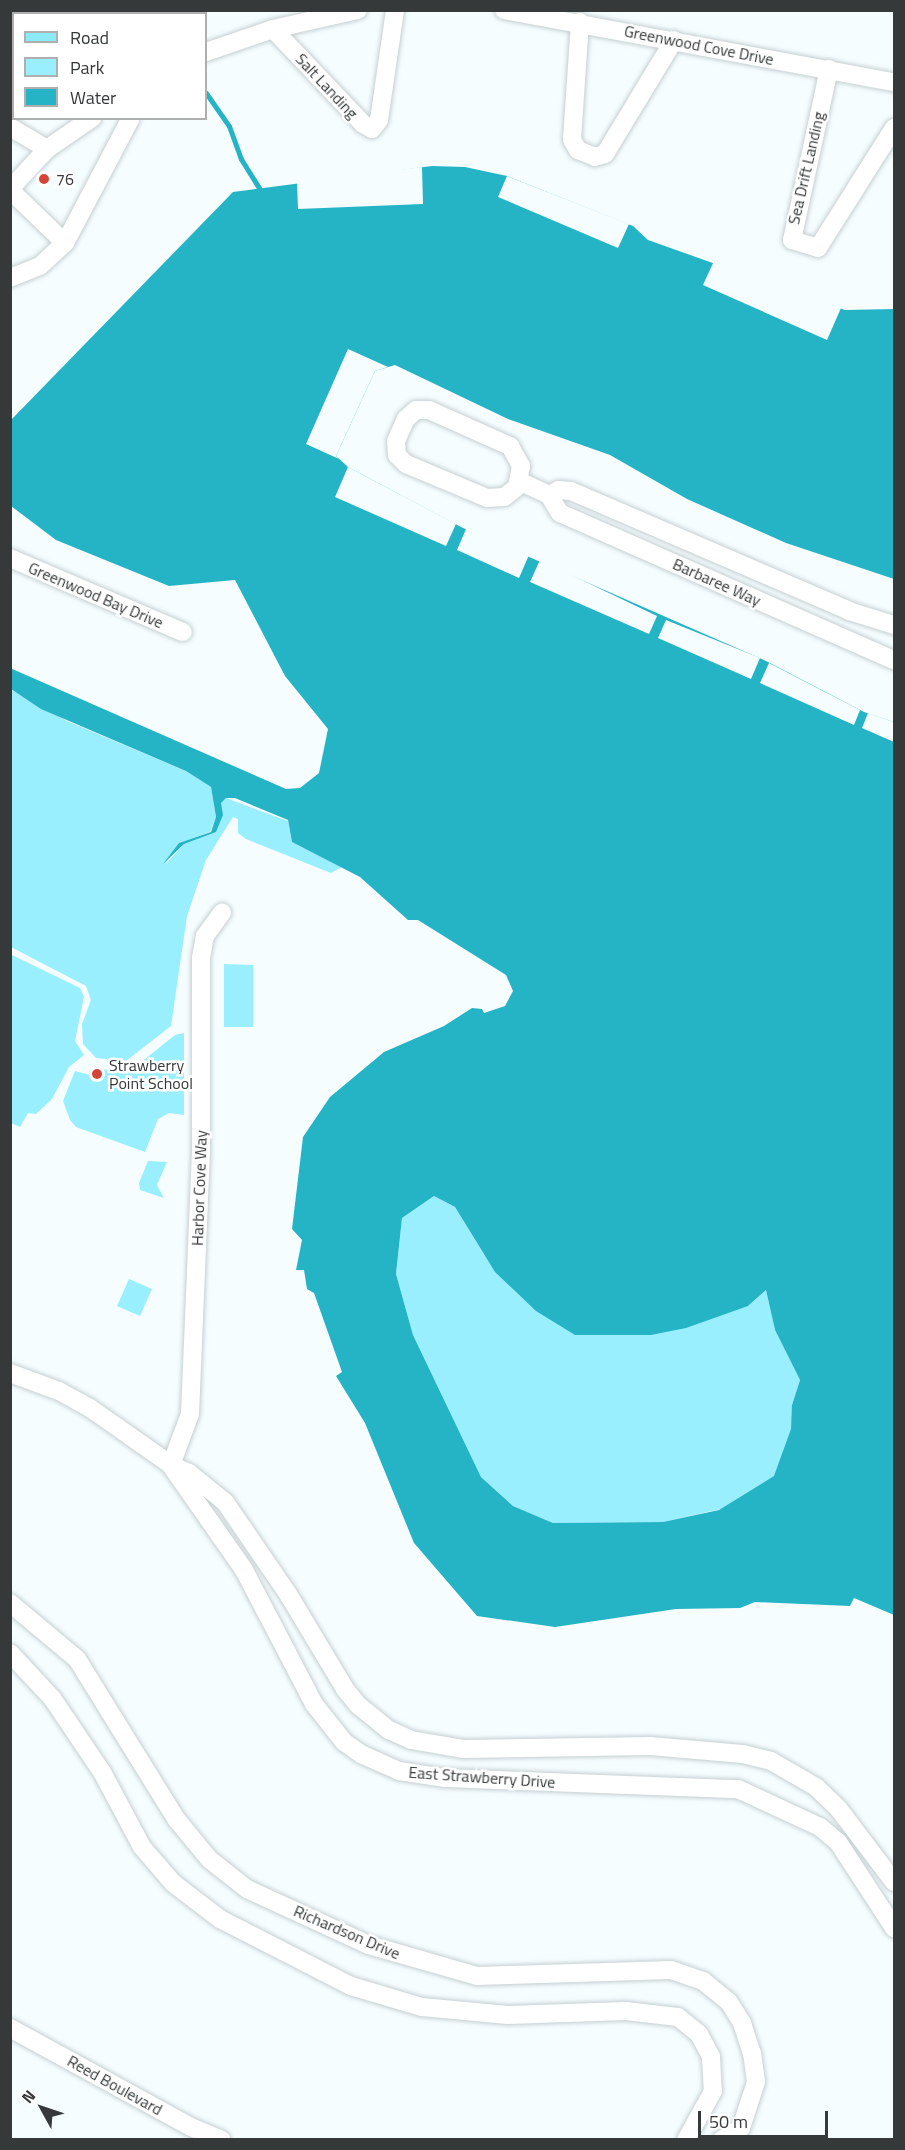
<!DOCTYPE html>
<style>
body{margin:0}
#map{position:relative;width:905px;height:2150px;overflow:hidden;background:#f5fdff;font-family:"Titillium Web",sans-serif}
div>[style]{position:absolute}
.green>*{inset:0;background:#99effe}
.water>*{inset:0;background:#25b3c6}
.pier>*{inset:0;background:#f5fdff}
.stream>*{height:5px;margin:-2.5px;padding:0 2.5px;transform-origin:2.5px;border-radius:2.5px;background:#25b3c6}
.roads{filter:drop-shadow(0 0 2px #c6cfd1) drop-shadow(0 0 2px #c6cfd1)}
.minor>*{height:18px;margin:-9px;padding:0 9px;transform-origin:9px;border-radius:9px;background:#fff}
.major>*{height:22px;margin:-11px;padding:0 11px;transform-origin:11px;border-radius:11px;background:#8ce9f6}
.dots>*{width:16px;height:16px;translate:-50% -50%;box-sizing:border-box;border:3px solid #fff;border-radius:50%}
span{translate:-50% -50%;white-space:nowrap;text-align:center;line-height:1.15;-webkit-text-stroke:5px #fff;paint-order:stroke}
.street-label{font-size:16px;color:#353939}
.poi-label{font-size:16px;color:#353939}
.left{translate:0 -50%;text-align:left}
.frame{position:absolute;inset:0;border:12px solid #353939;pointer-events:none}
.legend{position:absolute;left:12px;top:12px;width:195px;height:108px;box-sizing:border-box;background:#fff;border:2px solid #aeb0b0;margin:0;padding:8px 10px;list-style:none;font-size:18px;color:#353939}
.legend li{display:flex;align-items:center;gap:12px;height:30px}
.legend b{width:30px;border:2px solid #aeb0b0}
.north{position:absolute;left:12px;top:2078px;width:60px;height:60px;-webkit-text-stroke:4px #fff;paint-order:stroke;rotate:310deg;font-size:16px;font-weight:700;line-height:24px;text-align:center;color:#353939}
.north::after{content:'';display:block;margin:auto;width:21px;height:27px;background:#353939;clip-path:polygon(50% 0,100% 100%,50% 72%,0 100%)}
.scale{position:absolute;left:698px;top:2111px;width:130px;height:27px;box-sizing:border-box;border:3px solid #353939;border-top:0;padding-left:8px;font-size:18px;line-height:21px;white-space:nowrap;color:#353939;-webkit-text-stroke:4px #fff;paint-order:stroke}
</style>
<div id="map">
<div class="green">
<i style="clip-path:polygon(10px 689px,67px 721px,186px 771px,211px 787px,216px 817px,210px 832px,179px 843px,165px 865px,184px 844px,216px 832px,221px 803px,226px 798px,288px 821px,292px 842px,342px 867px,331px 873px,246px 839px,238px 833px,238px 819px,233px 817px,206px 860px,187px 916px,171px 1026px,126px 1061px,96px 1058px,83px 1044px,82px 1024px,91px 1000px,86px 986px,11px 947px)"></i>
<i style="clip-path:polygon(10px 954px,80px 988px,84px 997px,75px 1041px,84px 1055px,69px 1067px,52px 1099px,36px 1114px,28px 1113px,20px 1127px,11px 1123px)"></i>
<i style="clip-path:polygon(224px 964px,253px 965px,253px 1027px,224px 1027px)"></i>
<i style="clip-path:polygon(184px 1033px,184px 1115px,169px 1113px,158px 1119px,145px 1152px,76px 1127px,70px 1120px,63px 1101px,75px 1071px,90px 1075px,98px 1069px,122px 1071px,145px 1059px,175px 1035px)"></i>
<i style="clip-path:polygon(148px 1161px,167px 1162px,157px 1185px,164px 1198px,140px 1190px,139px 1183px)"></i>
<i style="clip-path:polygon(434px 1196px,455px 1207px,485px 1256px,748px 1306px,766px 1290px,775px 1330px,800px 1380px,792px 1405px,796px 1492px,663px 1522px,553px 1523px,513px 1506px,481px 1477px,413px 1335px,396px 1274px,402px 1218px)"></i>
<i style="clip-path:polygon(129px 1279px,152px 1289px,140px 1316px,117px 1306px)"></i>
</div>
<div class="water">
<i style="clip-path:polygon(evenodd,432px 166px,465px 167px,507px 176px,633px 226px,648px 240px,845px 310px,894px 309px,894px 579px,786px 543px,687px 499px,610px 455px,508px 419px,395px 365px,375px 371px,336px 456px,348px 467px,463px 528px,766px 661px,864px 712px,894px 722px,894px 1615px,854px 1598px,850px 1606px,755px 1602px,740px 1608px,676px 1609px,555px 1627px,477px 1616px,414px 1543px,365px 1423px,336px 1376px,342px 1372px,314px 1293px,307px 1289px,304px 1270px,296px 1270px,302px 1240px,292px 1229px,303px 1137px,330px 1097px,384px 1052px,444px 1026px,472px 1008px,482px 1009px,484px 1013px,505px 1006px,513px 991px,506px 975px,418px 920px,408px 920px,360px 877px,292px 842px,288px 820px,235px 798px,226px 798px,221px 803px,223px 815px,216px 832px,184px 844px,163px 864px,179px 843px,211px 832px,216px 817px,211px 787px,186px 771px,41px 709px,11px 689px,10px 668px,286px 789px,300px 788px,319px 773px,328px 729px,285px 676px,235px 580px,169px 586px,56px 540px,11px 506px,10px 421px,233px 192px,432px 166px,434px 1196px,455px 1207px,495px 1272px,536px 1311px,575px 1335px,651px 1335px,686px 1328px,748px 1306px,766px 1290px,775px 1330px,800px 1380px,792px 1405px,791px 1429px,774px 1476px,719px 1510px,663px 1522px,553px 1523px,513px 1506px,481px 1477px,413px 1335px,396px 1274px,402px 1218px,434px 1196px)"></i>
</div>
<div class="pier">
<i style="clip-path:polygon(422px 167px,423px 204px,298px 209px,297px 182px)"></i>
<i style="clip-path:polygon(507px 176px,629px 224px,618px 248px,498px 197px)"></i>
<i style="clip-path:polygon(714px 261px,841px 308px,827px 340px,703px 285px)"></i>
<i style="clip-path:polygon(348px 349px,388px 367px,375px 371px,336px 456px,339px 459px,306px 444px)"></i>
<i style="clip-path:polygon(348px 467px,456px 524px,446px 546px,335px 497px)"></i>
<i style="clip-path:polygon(466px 529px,529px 555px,519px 578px,457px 550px)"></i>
<i style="clip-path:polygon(540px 560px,657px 616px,649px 634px,530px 582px)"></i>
<i style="clip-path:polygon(666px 620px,760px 658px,751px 679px,658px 638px)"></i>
<i style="clip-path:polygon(769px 663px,860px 710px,854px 725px,760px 683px)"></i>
<i style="clip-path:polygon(868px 713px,894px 722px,894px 742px,862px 728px)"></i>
</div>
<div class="stream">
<i style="left:206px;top:93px;width:40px;rotate:55.1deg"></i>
<i style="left:229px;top:126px;width:35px;rotate:70deg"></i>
<i style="left:241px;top:159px;width:34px;rotate:58deg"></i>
</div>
<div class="roads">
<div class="minor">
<i style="left:504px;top:10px;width:397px;rotate:10.5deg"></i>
<i style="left:580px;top:22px;width:118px;rotate:93.9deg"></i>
<i style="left:572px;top:140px;width:12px;rotate:59deg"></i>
<i style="left:578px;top:150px;width:18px;rotate:22deg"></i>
<i style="left:595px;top:157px;width:10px;rotate:-17deg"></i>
<i style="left:605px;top:154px;width:133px;rotate:-58.8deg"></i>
<i style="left:273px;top:29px;width:131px;rotate:46.5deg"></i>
<i style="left:363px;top:124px;width:10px;rotate:29deg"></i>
<i style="left:372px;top:129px;width:11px;rotate:-52deg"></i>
<i style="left:379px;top:120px;width:111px;rotate:-81.7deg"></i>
<i style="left:206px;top:52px;width:71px;rotate:-18.9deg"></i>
<i style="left:273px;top:29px;width:87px;rotate:-12.6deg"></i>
<i style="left:829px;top:69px;width:175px;rotate:102.2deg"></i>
<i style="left:792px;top:240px;width:27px;rotate:17deg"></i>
<i style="left:818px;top:248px;width:142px;rotate:-57.7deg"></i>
<i style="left:10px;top:127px;width:43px;rotate:30.7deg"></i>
<i style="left:10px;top:189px;width:54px;rotate:-47.2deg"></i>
<i style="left:47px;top:149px;width:55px;rotate:-34.6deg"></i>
<i style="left:10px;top:190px;width:76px;rotate:43.9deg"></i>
<i style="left:10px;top:278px;width:32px;rotate:-22deg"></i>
<i style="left:40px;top:266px;width:34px;rotate:-43deg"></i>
<i style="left:65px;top:243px;width:141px;rotate:-62.2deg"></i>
<i style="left:416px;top:410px;width:13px"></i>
<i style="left:429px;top:410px;width:89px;rotate:24deg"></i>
<i style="left:510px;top:446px;width:23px;rotate:61deg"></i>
<i style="left:521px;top:466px;width:21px;rotate:101deg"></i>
<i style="left:517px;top:487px;width:16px;rotate:142deg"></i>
<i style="left:504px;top:497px;width:17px;rotate:177deg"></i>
<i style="left:487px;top:498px;width:88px;rotate:-157.2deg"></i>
<i style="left:406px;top:464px;width:13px;rotate:-135deg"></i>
<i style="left:397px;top:455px;width:14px;rotate:-94deg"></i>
<i style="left:396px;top:441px;width:24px;rotate:-66deg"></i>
<i style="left:406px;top:419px;width:13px;rotate:-42deg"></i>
<i style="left:519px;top:481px;width:33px;rotate:25deg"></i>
<i style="left:549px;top:495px;width:21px;rotate:59deg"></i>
<i style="left:560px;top:513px;width:365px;rotate:23.8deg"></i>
<i style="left:549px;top:495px;width:11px;rotate:-27deg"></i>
<i style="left:559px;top:490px;width:12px;rotate:5deg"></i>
<i style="left:571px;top:491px;width:303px;rotate:23.3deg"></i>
<i style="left:849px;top:611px;width:47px;rotate:17.3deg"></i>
<i style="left:10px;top:558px;width:188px;rotate:23.2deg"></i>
<i style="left:10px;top:1373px;width:52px;rotate:20.2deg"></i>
<i style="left:59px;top:1391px;width:35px;rotate:29deg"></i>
<i style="left:90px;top:1408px;width:99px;rotate:35.1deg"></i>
<i style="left:171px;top:1465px;width:20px;rotate:24deg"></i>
<i style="left:189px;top:1473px;width:46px;rotate:38.9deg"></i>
<i style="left:225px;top:1502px;width:112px;rotate:55.6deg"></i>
<i style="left:288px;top:1594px;width:111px;rotate:59deg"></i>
<i style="left:345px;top:1689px;width:21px;rotate:51deg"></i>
<i style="left:358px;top:1705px;width:40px;rotate:39deg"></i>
<i style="left:389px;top:1730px;width:24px;rotate:24deg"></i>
<i style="left:411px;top:1740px;width:54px;rotate:9.6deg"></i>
<i style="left:464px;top:1749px;width:186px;rotate:-0.9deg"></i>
<i style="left:650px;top:1746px;width:93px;rotate:4.9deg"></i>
<i style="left:743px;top:1754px;width:29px;rotate:14deg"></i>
<i style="left:771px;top:1761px;width:52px;rotate:30deg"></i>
<i style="left:816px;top:1787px;width:30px;rotate:44deg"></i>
<i style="left:838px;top:1808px;width:93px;rotate:52.9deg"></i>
<i style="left:171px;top:1465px;width:54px;rotate:-69.6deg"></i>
<i style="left:190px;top:1414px;width:261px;rotate:-87.6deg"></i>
<i style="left:201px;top:1153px;width:195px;rotate:-90deg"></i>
<i style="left:201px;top:958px;width:22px;rotate:-80deg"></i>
<i style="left:205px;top:936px;width:29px;rotate:-54deg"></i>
<i style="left:172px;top:1467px;width:126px;rotate:55deg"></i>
<i style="left:244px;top:1570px;width:151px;rotate:62.4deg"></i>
<i style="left:314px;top:1704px;width:48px;rotate:51.7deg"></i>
<i style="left:344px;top:1742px;width:21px;rotate:35deg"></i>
<i style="left:361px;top:1754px;width:42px;rotate:24.1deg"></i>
<i style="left:399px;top:1771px;width:47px;rotate:8.7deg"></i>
<i style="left:445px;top:1778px;width:293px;rotate:2.2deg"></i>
<i style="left:738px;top:1789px;width:90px;rotate:24.9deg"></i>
<i style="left:820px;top:1827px;width:23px;rotate:40deg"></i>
<i style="left:838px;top:1842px;width:103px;rotate:56.9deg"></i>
<i style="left:10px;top:1603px;width:87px;rotate:39.9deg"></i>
<i style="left:77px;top:1659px;width:190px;rotate:58.2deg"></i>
<i style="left:177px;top:1820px;width:50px;rotate:50.6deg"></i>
<i style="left:209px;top:1859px;width:48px;rotate:38.3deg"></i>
<i style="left:247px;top:1889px;width:134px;rotate:24.7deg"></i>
<i style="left:369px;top:1945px;width:112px;rotate:16deg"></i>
<i style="left:477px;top:1976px;width:194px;rotate:-1.8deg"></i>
<i style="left:671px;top:1970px;width:34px;rotate:19deg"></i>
<i style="left:703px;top:1981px;width:33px;rotate:39deg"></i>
<i style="left:729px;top:2002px;width:25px;rotate:58deg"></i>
<i style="left:742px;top:2023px;width:32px;rotate:72deg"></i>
<i style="left:752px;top:2053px;width:29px;rotate:82deg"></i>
<i style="left:756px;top:2082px;width:48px;rotate:108.1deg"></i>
<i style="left:741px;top:2128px;width:23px;rotate:149deg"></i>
<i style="left:10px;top:1653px;width:62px;rotate:47deg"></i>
<i style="left:52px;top:1698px;width:89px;rotate:56deg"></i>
<i style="left:102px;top:1772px;width:85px;rotate:61.9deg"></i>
<i style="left:142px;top:1847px;width:48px;rotate:49.3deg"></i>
<i style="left:173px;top:1883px;width:59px;rotate:37.5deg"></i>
<i style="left:220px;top:1919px;width:147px;rotate:27.1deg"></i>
<i style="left:351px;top:1986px;width:74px;rotate:16.5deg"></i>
<i style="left:422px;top:2007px;width:86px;rotate:5.3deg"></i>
<i style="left:508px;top:2015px;width:118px;rotate:-1.9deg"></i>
<i style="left:626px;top:2011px;width:52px;rotate:6.6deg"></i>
<i style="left:678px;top:2017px;width:27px;rotate:39deg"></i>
<i style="left:699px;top:2034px;width:26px;rotate:62deg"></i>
<i style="left:711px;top:2057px;width:34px;rotate:87deg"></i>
<i style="left:713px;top:2091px;width:56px;rotate:118.9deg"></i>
<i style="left:10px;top:2028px;width:206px;rotate:28.7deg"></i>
<i style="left:191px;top:2127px;width:33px;rotate:23deg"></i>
</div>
<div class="major">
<i style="left:87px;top:14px;width:6px;rotate:-39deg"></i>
<i style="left:160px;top:14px;width:8px;rotate:-30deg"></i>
<i style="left:10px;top:64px;width:4px;rotate:-27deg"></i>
<i style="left:10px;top:109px;width:4px;rotate:-27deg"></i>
</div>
</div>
<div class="dots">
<i style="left:44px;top:179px;background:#d34637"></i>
<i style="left:97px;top:1074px;background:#d34637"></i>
</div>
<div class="street-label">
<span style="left:699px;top:45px;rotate:11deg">Greenwood Cove Drive</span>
<span style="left:327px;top:86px;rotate:47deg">Salt Landing</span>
<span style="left:806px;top:168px;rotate:-77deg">Sea Drift Landing</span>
<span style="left:717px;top:582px;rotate:24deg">Barbaree Way</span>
<span style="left:96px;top:595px;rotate:23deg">Greenwood Bay Drive</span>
<span style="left:199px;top:1188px;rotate:-88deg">Harbor Cove Way</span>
<span style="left:482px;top:1777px;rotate:4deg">East Strawberry Drive</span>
<span style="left:347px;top:1932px;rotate:23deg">Richardson Drive</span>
<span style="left:115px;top:2085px;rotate:29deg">Reed Boulevard</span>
</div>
<div class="poi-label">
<span class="left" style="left:56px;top:179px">76</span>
<span class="left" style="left:109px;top:1074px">Strawberry<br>Point School</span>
</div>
<div class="frame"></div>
<ul class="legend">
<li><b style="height:8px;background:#8ce9f6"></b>Road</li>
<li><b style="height:16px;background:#99effe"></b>Park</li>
<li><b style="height:16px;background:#25b3c6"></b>Water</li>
</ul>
<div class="north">N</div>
<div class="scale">50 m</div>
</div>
